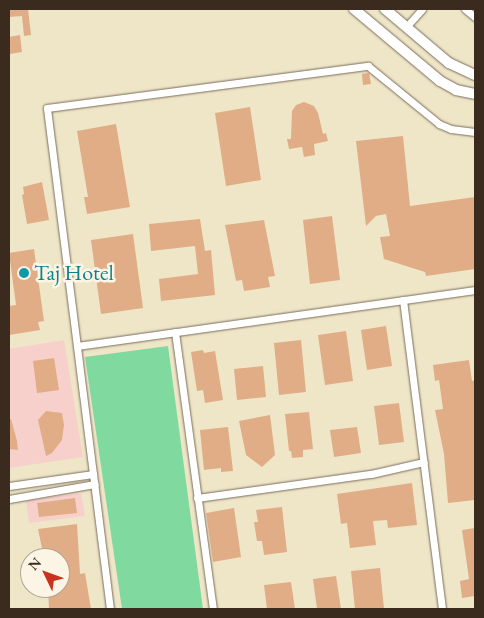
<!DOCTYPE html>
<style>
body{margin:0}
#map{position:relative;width:484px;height:618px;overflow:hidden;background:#efe6c8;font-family:"EB Garamond",serif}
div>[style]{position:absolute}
.built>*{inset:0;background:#f7d0cb}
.green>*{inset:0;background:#80daa0}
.building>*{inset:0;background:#e0ad86}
.roads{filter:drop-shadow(0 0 1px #7a6c5a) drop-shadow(0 0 1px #7a6c5a)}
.minor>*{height:7px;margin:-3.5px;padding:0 3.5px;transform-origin:3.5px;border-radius:3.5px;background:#fff}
.secondary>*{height:10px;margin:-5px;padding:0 5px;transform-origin:5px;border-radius:5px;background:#fff}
.dots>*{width:14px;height:14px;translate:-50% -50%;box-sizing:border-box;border:2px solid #fcf5e5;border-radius:50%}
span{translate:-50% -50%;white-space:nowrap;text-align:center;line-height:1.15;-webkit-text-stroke:5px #fcf5e5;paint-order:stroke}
.culture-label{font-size:22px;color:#0d838f}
.left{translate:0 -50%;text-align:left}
.frame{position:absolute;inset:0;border:10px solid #3b2a1e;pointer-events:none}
.north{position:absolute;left:20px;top:548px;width:50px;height:50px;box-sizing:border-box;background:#fcf5e5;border:1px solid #afa495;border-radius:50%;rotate:312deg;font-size:14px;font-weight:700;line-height:20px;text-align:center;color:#3b2a1e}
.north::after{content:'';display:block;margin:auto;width:18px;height:22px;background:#c8321e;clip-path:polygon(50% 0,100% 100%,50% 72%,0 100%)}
</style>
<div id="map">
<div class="built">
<i style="clip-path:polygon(64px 340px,83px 457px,9px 468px,9px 349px)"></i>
<i style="clip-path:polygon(81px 493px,85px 516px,29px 523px,26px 500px)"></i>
</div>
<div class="green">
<i style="clip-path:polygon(168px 346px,203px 609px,122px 609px,85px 357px)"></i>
</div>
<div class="building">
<i style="clip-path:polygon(9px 9px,28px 9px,31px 35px,24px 36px,22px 16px,9px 17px)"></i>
<i style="clip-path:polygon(20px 35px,22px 52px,10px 54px,9px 37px)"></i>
<i style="clip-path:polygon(369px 73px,371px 84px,363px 85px,362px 74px)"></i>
<i style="clip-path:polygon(304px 102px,314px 106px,318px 113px,323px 134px,326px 133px,328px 141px,314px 144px,315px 155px,304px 157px,302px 147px,289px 149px,287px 139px,291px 139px,292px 111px,296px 105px)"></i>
<i style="clip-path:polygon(250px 107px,261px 180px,226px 186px,215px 113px)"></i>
<i style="clip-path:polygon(116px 124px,130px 207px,87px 214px,84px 197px,88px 197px,77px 131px)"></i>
<i style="clip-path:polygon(403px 136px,410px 206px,475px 197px,475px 269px,426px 276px,425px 272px,384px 259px,380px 237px,390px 236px,386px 214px,376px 216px,366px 226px,356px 141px)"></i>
<i style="clip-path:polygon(42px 182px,49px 220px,27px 224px,22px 195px,24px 194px,23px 187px)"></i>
<i style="clip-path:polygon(332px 216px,340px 280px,310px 284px,303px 220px)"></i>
<i style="clip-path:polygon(200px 219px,205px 251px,211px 250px,215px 295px,161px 301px,159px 279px,198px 274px,195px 246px,151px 251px,149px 224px)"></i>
<i style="clip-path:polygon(264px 220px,275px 276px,268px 277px,270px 287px,244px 291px,242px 280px,236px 281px,225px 225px)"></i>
<i style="clip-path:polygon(133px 234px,143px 308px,101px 314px,91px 240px)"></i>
<i style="clip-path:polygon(34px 249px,44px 321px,38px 322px,40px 330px,9px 335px,9px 306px,16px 305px,9px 253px)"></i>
<i style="clip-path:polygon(386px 326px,392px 366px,367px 370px,361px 330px)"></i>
<i style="clip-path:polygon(346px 331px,353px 381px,325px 385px,318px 335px)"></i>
<i style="clip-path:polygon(301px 340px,306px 392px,279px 395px,274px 343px)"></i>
<i style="clip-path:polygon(203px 350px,204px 353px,215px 351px,223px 400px,205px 403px,203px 390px,197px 391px,191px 352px)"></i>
<i style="clip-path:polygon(54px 358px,59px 390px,37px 393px,33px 361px)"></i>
<i style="clip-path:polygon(469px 360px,472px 381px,475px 380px,475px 500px,448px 503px,444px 454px,435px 410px,443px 409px,439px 380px,435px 381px,433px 365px)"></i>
<i style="clip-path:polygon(263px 366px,266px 397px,237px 400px,234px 369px)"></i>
<i style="clip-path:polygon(399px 403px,404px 442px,379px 445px,374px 406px)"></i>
<i style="clip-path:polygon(46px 411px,62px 413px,64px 425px,62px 440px,52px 453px,46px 456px,38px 420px)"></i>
<i style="clip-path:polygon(309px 412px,313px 449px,303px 450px,303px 457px,292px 458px,291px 451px,289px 451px,285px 414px)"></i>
<i style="clip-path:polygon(270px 415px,275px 455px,262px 467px,246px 455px,239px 421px)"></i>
<i style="clip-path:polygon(11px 419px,17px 441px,18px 450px,9px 449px,9px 420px)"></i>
<i style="clip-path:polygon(228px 427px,233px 471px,221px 472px,221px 468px,204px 470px,200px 430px)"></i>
<i style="clip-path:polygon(357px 427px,361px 453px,334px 457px,330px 430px)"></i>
<i style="clip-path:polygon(412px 483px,417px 525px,388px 528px,387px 520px,373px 521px,376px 545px,350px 548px,347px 523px,341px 524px,337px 494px)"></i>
<i style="clip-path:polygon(75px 498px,77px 513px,39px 517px,37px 503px)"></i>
<i style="clip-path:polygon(282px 507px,287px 552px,264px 555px,262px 541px,257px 541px,254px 522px,258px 522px,256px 510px)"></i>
<i style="clip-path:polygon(234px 508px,241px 557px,213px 562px,206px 513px)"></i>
<i style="clip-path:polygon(77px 524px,80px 574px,85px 573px,91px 609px,49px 609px,48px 588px,60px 588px,60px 558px,44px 558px,38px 529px)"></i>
<i style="clip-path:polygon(475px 528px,475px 596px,462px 598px,460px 581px,469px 579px,462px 530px)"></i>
<i style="clip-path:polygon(380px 568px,384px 609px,355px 609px,351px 571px)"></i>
<i style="clip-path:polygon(336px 576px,341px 609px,317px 609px,313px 579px)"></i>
<i style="clip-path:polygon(291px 582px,295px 609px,267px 609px,264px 585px)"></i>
</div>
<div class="roads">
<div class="minor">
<i style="left:465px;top:9px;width:13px;rotate:39deg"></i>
<i style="left:406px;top:27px;width:24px;rotate:-48deg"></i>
<i style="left:403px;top:300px;width:311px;rotate:82.8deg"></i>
<i style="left:175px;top:332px;width:280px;rotate:82.2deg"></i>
<i style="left:77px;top:346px;width:402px;rotate:-8deg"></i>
<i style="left:9px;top:486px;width:85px;rotate:-8.1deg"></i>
<i style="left:197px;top:498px;width:176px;rotate:-7.9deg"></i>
<i style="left:371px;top:474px;width:54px;rotate:-12.8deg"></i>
<i style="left:9px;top:499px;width:87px;rotate:-9.9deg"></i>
<i style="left:110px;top:609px;width:505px;rotate:-97.17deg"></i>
<i style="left:47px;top:108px;width:324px;rotate:-7.5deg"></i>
<i style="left:368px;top:66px;width:92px;rotate:39.2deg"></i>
<i style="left:439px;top:124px;width:13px;rotate:23deg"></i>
<i style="left:451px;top:129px;width:24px;rotate:7deg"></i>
</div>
<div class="secondary">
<i style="left:354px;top:9px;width:112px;rotate:39.9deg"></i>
<i style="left:440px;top:81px;width:18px;rotate:29deg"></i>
<i style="left:456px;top:90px;width:19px;rotate:12deg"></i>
<i style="left:385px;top:9px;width:84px;rotate:40.2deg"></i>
<i style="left:449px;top:63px;width:29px;rotate:25deg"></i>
</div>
</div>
<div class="dots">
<i style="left:24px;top:273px;background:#0f9aa8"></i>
</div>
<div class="culture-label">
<span class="left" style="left:34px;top:273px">Taj Hotel</span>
</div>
<div class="frame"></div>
<div class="north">N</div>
</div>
